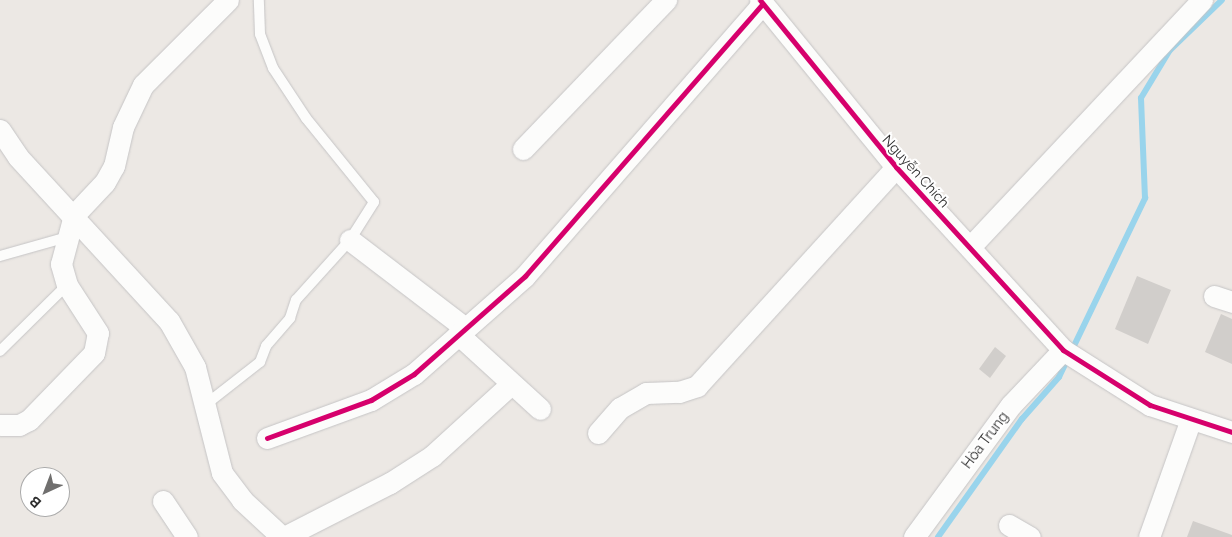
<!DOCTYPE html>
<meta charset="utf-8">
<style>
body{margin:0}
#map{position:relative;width:1232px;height:537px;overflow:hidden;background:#ece8e4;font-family:Raleway,sans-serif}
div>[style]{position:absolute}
.stream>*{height:6px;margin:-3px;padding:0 3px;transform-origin:3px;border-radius:3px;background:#99d4ec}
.building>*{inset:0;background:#d1cecb}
.roads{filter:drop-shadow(0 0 1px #c5c4c5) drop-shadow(0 0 1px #c5c4c5)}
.lane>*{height:10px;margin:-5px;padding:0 5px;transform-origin:5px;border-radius:5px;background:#fcfcfb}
.street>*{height:21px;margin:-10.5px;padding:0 10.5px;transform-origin:10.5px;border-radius:10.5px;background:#fcfcfb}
.cycleway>*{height:5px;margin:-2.5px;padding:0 2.5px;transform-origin:2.5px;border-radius:2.5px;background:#d6006c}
span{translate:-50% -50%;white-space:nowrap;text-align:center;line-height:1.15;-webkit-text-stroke:4px #fff;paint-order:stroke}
.street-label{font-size:14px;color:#2e2e2e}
.north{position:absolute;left:20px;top:467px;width:50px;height:50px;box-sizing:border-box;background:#fff;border:1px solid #ababab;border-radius:50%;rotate:223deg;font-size:14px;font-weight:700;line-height:20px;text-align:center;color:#2e2e2e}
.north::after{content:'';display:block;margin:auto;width:18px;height:22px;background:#706f6e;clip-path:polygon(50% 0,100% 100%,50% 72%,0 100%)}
</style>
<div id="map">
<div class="stream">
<i style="left:938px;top:537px;width:145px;rotate:-54.6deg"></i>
<i style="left:1022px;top:419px;width:56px;rotate:-48.6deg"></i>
<i style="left:1059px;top:377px;width:199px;rotate:-64.3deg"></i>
<i style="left:1145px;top:198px;width:100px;rotate:-92.3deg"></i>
<i style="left:1141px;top:98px;width:56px;rotate:-58.9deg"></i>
<i style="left:1170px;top:50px;width:72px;rotate:-43.9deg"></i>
</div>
<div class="building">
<i style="clip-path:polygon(1137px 276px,1171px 290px,1148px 344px,1115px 329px)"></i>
<i style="clip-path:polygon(1221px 314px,1232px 319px,1232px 364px,1205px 352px)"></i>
<i style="clip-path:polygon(995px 347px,1006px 356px,990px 378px,979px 369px)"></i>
<i style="clip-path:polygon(1193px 521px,1232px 535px,1232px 537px,1187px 537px)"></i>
</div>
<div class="roads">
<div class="lane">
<i style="left:0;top:256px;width:70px;rotate:-15.8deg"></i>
<i style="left:0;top:351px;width:94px;rotate:-44.6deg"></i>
<i style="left:205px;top:405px;width:70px;rotate:-38deg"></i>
<i style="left:260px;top:362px;width:17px;rotate:-69deg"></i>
<i style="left:266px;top:346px;width:37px;rotate:-49deg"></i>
<i style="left:290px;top:318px;width:19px;rotate:-72deg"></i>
<i style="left:296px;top:300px;width:81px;rotate:-48deg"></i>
<i style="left:350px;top:240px;width:45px;rotate:-57.7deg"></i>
<i style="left:374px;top:202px;width:108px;rotate:-129deg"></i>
<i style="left:306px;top:118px;width:60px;rotate:-123.4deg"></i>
<i style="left:273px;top:68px;width:36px;rotate:-111deg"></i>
<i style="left:260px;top:34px;width:34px;rotate:-92deg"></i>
</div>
<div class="street">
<i style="left:760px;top:0;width:215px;rotate:50.8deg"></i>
<i style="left:896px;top:167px;width:248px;rotate:47.6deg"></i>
<i style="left:1063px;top:350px;width:103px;rotate:32.3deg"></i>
<i style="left:1150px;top:405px;width:86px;rotate:18.2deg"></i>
<i style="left:0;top:130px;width:32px;rotate:56deg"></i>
<i style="left:18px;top:157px;width:223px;rotate:47.4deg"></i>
<i style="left:169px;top:321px;width:53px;rotate:60.5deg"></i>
<i style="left:195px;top:367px;width:109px;rotate:75.7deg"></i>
<i style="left:222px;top:473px;width:34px;rotate:53deg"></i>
<i style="left:242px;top:500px;width:54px;rotate:42.8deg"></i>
<i style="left:523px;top:149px;width:207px;rotate:-46.2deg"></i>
<i style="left:350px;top:240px;width:145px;rotate:37.4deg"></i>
<i style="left:970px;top:247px;width:339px;rotate:-46.8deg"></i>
<i style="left:1214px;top:296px;width:19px;rotate:18deg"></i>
<i style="left:458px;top:334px;width:111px;rotate:42.4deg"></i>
<i style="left:0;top:425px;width:19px"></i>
<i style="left:19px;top:425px;width:11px;rotate:-27deg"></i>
<i style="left:29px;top:420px;width:93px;rotate:-45.9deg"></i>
<i style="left:94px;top:353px;width:20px;rotate:-79deg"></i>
<i style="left:98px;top:333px;width:57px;rotate:-122.9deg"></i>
<i style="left:67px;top:285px;width:22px;rotate:-106deg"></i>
<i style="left:61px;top:264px;width:51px;rotate:-75.1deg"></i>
<i style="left:74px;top:215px;width:45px;rotate:-46.8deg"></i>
<i style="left:105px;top:182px;width:18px;rotate:-61deg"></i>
<i style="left:114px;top:166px;width:40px;rotate:-77deg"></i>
<i style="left:123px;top:127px;width:47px;rotate:-64.5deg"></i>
<i style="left:143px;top:85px;width:120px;rotate:-45deg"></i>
<i style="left:598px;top:433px;width:33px;rotate:-49deg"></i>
<i style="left:620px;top:408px;width:30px;rotate:-30deg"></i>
<i style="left:646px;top:393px;width:33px;rotate:-2deg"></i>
<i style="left:679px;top:392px;width:19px;rotate:-18deg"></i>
<i style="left:697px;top:386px;width:296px;rotate:-47.7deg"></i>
<i style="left:267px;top:438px;width:111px;rotate:-20.1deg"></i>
<i style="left:371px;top:400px;width:50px;rotate:-31.2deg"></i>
<i style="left:414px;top:374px;width:148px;rotate:-41.4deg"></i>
<i style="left:525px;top:276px;width:361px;rotate:-48.9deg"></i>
<i style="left:163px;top:501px;width:43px;rotate:56.3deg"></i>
<i style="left:1009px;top:525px;width:24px;rotate:30deg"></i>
<i style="left:284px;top:537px;width:119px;rotate:-27deg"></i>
<i style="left:390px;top:483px;width:50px;rotate:-32.7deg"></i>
<i style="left:432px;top:456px;width:105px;rotate:-42.3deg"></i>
<i style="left:914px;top:537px;width:164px;rotate:-53.7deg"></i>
<i style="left:1011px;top:405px;width:76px;rotate:-46.6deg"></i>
<i style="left:1149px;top:537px;width:125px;rotate:-70.4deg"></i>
</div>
</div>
<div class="cycleway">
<i style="left:760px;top:0;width:215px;rotate:50.8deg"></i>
<i style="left:896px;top:167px;width:248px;rotate:47.6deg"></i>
<i style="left:1063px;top:350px;width:103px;rotate:32.3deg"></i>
<i style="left:1150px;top:405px;width:86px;rotate:18.2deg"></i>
<i style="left:267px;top:438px;width:111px;rotate:-20.1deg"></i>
<i style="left:371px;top:400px;width:50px;rotate:-31.2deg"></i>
<i style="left:414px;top:374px;width:148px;rotate:-41.4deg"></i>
<i style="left:525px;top:276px;width:361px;rotate:-48.9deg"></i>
</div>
<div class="street-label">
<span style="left:916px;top:171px;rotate:48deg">Nguyễn Chích</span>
<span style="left:985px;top:440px;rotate:-53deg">Hòa Trung</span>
</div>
<div class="north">B</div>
</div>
